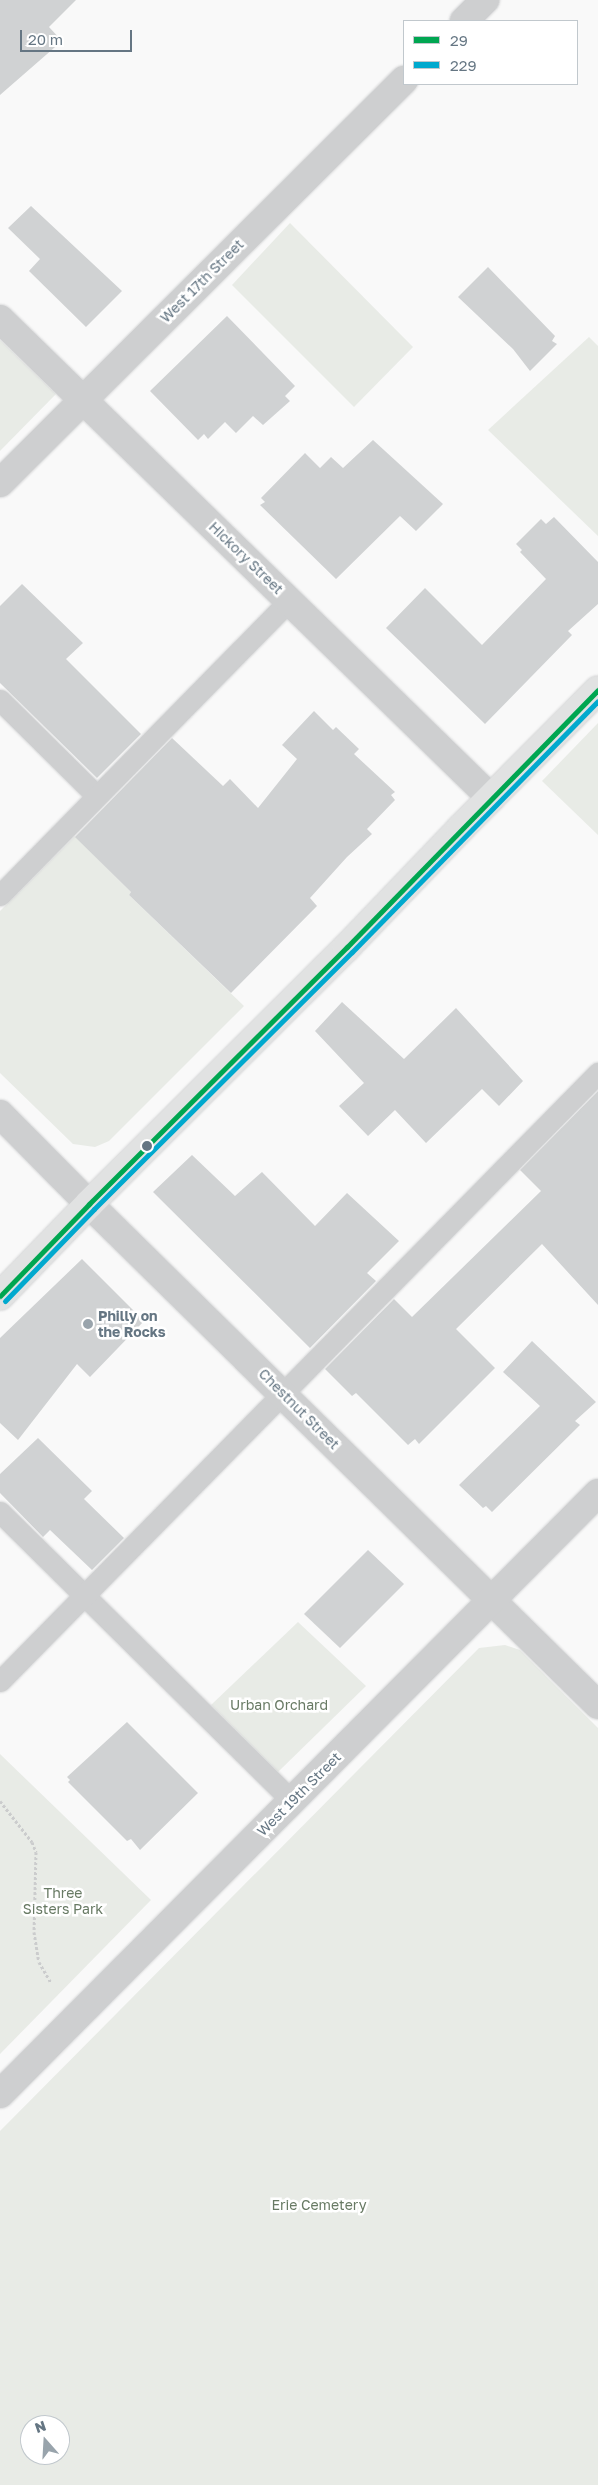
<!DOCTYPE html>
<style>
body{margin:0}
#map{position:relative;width:598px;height:2485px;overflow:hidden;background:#f9f9f9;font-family:"Golos Text",sans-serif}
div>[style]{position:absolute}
.green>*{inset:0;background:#e8ebe6}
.building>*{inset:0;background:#d0d2d3}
.path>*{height:3px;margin-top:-1.5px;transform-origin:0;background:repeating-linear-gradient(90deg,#cbcccd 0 2.5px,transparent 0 5px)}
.roads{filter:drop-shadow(0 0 1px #d5d6d7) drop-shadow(0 0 1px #d5d6d7)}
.lane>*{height:21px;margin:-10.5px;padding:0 10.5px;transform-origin:10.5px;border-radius:10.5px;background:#cecfd0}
.street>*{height:28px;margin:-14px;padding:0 14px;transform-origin:14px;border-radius:14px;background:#cecfd0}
.secondary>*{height:28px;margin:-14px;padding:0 14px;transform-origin:14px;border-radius:14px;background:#e1e2e2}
.bus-1>*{height:5px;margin:-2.5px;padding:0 2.5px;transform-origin:2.5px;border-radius:2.5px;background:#00a651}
.bus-2>*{height:5px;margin:-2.5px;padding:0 2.5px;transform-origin:2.5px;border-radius:2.5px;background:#00a9ce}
.dots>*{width:14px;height:14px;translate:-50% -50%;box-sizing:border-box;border:2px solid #fff;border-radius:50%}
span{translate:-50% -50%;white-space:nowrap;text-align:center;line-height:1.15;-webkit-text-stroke:5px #fff;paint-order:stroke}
.street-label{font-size:14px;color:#657683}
.poi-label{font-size:14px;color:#657683;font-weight:700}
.left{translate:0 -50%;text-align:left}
.park-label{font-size:14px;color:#687a64}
.legend{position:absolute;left:403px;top:20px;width:175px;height:65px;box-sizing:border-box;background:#fff;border:1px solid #c1c8cd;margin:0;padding:6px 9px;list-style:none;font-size:15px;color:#657683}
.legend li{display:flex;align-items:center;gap:10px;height:25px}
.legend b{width:25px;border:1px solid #c1c8cd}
.north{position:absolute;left:20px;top:2415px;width:50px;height:50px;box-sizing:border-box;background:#fff;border:1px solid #c1c8cd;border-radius:50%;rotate:341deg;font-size:14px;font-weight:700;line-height:20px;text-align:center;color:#657683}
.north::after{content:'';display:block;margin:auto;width:18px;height:22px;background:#99a4ac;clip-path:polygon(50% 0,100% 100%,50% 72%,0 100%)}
.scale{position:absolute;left:20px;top:30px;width:112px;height:22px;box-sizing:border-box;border:2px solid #657683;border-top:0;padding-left:6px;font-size:15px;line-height:18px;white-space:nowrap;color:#657683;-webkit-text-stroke:4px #fff;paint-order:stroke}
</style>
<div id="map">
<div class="green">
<i style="clip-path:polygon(290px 223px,413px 347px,354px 407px,232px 285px)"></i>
<i style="clip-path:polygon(589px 337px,598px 346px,598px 536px,488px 430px)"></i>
<i style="clip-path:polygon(0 340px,56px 394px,0 451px)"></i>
<i style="clip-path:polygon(598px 723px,598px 835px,542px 781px)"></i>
<i style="clip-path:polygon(75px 836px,131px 892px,129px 895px,244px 1006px,109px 1141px,95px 1147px,73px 1144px,0 1073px,0 911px)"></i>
<i style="clip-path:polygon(298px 1622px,366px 1686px,278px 1772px,211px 1705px)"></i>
<i style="clip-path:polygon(evenodd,505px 1645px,520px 1650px,598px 1728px,598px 2485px,0 2485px,0 2131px,479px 1648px,505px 1645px,30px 2425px,60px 2425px,60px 2455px,30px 2455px,30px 2425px)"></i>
<i style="clip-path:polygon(0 1754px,151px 1900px,0 2054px)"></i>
</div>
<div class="building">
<i style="clip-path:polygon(0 0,76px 0,49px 27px,62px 41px,0 95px)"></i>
<i style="clip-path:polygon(31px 206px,122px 291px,86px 327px,29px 271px,40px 259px,8px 228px)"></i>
<i style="clip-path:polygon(488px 267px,555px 336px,552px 341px,557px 344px,530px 371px,513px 349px,458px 297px)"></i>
<i style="clip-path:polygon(227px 316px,295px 386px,285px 396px,290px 401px,263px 425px,253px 416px,236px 433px,225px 422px,208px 439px,204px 434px,198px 440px,150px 391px)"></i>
<i style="clip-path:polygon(373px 440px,443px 504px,416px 531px,400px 516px,336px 579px,260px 505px,265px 502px,261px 498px,305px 453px,320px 468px,331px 457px,343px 468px)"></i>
<i style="clip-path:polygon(554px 517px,598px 562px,598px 604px,568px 631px,572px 635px,485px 724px,386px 628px,425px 588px,482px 645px,546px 579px,520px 552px,522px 550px,516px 544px,541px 519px,546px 524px)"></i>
<i style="clip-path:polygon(22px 584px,83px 643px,66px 659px,141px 734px,97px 778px,0 683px,0 606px)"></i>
<i style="clip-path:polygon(314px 711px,333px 730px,336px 727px,359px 749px,354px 754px,395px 792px,391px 795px,395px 800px,367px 829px,372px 834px,347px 857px,310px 898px,317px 906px,231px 993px,129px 895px,131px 892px,75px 837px,172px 738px,223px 786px,230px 779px,258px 808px,297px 759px,282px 745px)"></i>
<i style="clip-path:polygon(342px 1002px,404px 1059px,456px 1008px,523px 1081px,499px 1106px,482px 1089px,426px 1143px,395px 1110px,368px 1136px,339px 1106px,364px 1083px,315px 1031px)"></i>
<i style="clip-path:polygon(598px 1091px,598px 1305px,542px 1244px,456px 1329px,495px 1368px,419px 1444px,415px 1439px,408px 1445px,356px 1393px,352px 1396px,325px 1369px,394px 1299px,412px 1317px,541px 1191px,520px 1170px)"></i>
<i style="clip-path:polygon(192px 1155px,235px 1196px,262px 1172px,315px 1226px,347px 1193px,399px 1241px,367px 1273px,376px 1281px,310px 1348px,153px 1192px)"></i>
<i style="clip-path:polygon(82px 1259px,144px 1321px,90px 1377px,77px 1364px,18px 1440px,0 1423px,0 1338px)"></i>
<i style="clip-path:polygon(532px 1341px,596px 1402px,575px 1421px,580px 1425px,492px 1512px,486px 1506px,483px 1508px,459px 1485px,540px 1406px,503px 1372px)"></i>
<i style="clip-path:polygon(38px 1438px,92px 1491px,84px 1499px,124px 1538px,92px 1570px,50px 1530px,43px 1537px,0 1493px,0 1474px)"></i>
<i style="clip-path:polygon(368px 1550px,404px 1584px,340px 1648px,304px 1614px)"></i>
<i style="clip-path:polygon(127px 1722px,198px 1793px,140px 1850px,131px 1839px,127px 1841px,68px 1782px,70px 1780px,67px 1777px)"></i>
</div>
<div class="path">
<i style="left:0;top:1801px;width:52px;rotate:52deg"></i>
<i style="left:32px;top:1842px;width:11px;rotate:68deg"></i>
<i style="left:36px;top:1852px;width:80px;rotate:91.4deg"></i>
<i style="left:34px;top:1932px;width:30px;rotate:81deg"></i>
<i style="left:39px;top:1962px;width:24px;rotate:60deg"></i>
</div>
<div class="roads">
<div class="lane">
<i style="left:0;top:700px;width:136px;rotate:44.7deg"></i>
<i style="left:0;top:895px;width:414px;rotate:-45.5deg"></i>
<i style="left:0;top:1512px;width:411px;rotate:44.7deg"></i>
<i style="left:0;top:1681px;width:853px;rotate:-45.48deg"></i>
</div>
<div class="street">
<i style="left:464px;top:21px;width:30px;rotate:-45deg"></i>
<i style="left:0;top:319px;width:686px;rotate:44.29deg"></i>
<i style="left:0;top:483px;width:571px;rotate:-44.93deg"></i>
<i style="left:0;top:1114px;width:127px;rotate:45.3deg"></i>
<i style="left:89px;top:1204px;width:714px;rotate:44.55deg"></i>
<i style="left:0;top:2094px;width:848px;rotate:-45.14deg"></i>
</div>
<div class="secondary">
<i style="left:0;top:1296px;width:128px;rotate:-45.9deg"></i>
<i style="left:89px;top:1204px;width:364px;rotate:-44.9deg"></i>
<i style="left:347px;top:947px;width:165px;rotate:-46.2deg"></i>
<i style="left:461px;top:828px;width:194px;rotate:-45.2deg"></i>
</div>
</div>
<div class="bus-1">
<i style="left:0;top:1296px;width:128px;rotate:-45.9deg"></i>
<i style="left:89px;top:1204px;width:364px;rotate:-44.9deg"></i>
<i style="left:347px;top:947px;width:359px;rotate:-45.7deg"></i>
</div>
<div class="bus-2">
<i style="left:5px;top:1301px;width:128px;rotate:-45.9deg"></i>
<i style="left:94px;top:1209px;width:364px;rotate:-44.9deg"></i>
<i style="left:352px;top:952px;width:351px;rotate:-45.6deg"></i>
</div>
<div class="dots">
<i style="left:147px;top:1146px;background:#657683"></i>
<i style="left:88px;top:1324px;background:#99a4ac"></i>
</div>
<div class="street-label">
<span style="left:202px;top:281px;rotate:-45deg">West 17th Street</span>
<span style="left:246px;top:558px;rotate:44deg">Hickory Street</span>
<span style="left:299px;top:1409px;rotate:45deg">Chestnut Street</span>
<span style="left:299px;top:1794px;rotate:-45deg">West 19th Street</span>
</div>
<div class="poi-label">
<span class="left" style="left:98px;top:1324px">Philly on<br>the Rocks</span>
</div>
<div class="park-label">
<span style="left:279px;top:1705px">Urban Orchard</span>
<span style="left:63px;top:1901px">Three<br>Sisters Park</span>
<span style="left:319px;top:2205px">Erie Cemetery</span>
</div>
<ul class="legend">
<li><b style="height:6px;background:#00a651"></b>29</li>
<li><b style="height:6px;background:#00a9ce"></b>229</li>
</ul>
<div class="north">N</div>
<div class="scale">20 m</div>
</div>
